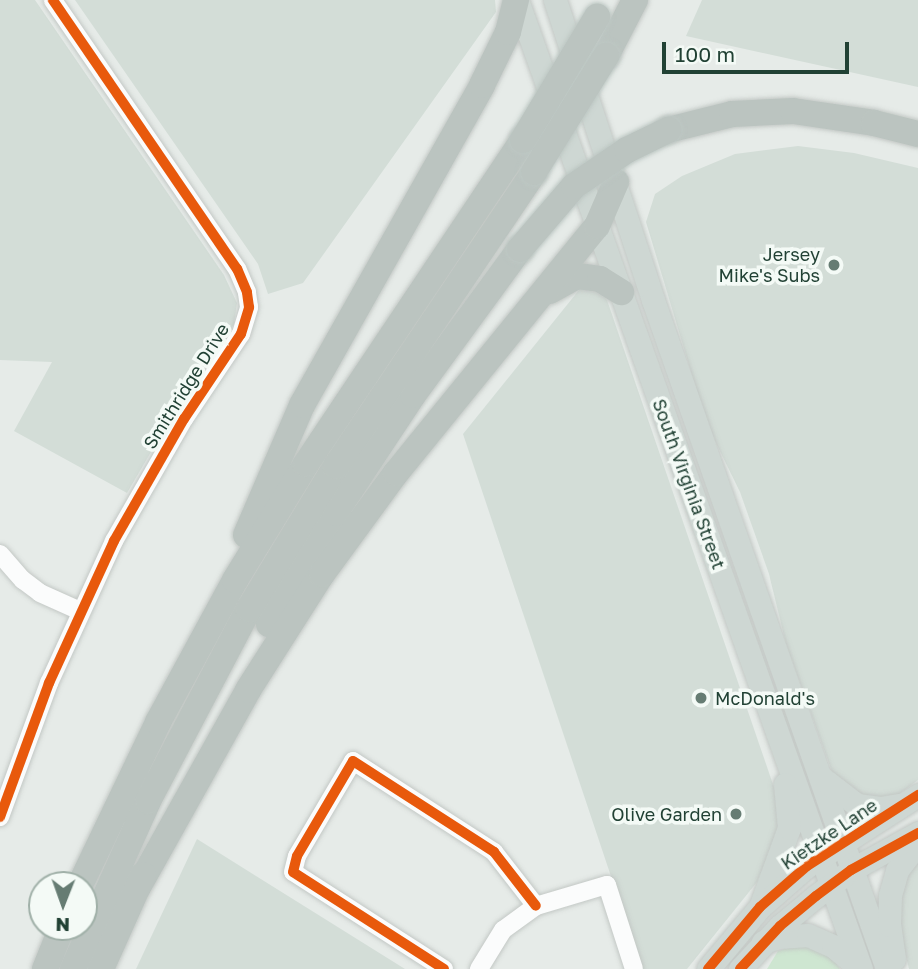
<!DOCTYPE html>
<style>
body{margin:0}
#map{position:relative;width:918px;height:969px;overflow:hidden;background:#e6ebe8;font-family:"Golos Text",sans-serif}
div>[style]{position:absolute}
.built>*{inset:0;background:#d3ddd7}
.green>*{inset:0;background:#cee6d1}
.roads{filter:drop-shadow(0 0 2px #c3c8c5) drop-shadow(0 0 2px #c3c8c5)}
.minor>*{height:18px;margin:-9px;padding:0 9px;transform-origin:9px;border-radius:9px;background:#fbfcfc}
.major>*{height:23px;margin:-11.5px;padding:0 11.5px;transform-origin:11.5px;border-radius:11.5px;background:#ced7d3}
.highway>*{height:26px;margin:-13px;padding:0 13px;transform-origin:13px;border-radius:13px;background:#bbc4c0}
.bridges{filter:drop-shadow(0 0 2px #bdc7c3) drop-shadow(0 0 2px #bdc7c3)}
.highway-bridge>*{height:26px;margin:-13px;padding:0 13px;transform-origin:13px;border-radius:13px;background:#bbc4c0}
.cycleway>*{height:10px;margin:-5px;padding:0 5px;transform-origin:5px;border-radius:5px;background:#e8590c}
.dots>*{width:19px;height:19px;translate:-50% -50%;box-sizing:border-box;border:4px solid #f4faf6;border-radius:50%}
span{translate:-50% -50%;white-space:nowrap;text-align:center;line-height:1.15;-webkit-text-stroke:7px #f4faf6;paint-order:stroke}
.poi-label{font-size:18px;color:#214134}
.right{translate:-100% -50%;text-align:right}
.left{translate:0 -50%;text-align:left}
.street-label{font-size:18px;color:#214134}
.north{position:absolute;left:28px;top:871px;width:70px;height:70px;box-sizing:border-box;background:#f4faf6;border:2px solid #a0b0a8;border-radius:50%;rotate:181deg;font-size:19px;font-weight:700;line-height:28px;text-align:center;color:#214134}
.north::after{content:'';display:block;margin:auto;width:24px;height:32px;background:#667c73;clip-path:polygon(50% 0,100% 100%,50% 72%,0 100%)}
.scale{position:absolute;left:662px;top:42px;width:187px;height:32px;box-sizing:border-box;border:4px solid #214134;border-top:0;padding-left:9px;font-size:21px;line-height:24px;white-space:nowrap;color:#214134;-webkit-text-stroke:5px #f4faf6;paint-order:stroke}
</style>
<div id="map">
<div class="built">
<i style="clip-path:polygon(0 0,35px 0,224px 275px,237px 303px,234px 324px,182px 399px,127px 493px,14px 431px,52px 362px,0 360px)"></i>
<i style="clip-path:polygon(75px 0,495px 0,496px 12px,303px 283px,268px 294px,258px 264px)"></i>
<i style="clip-path:polygon(702px 0,918px 0,918px 87px,686px 36px)"></i>
<i style="clip-path:polygon(798px 146px,854px 153px,918px 168px,918px 780px,899px 794px,881px 800px,860px 798px,835px 780px,786px 644px,769px 574px,740px 492px,715px 441px,701px 405px,646px 222px,655px 194px,682px 176px,735px 154px)"></i>
<i style="clip-path:polygon(588px 287px,599px 291px,607px 300px,778px 799px,778px 833px,757px 882px,687px 969px,642px 969px,463px 434px,579px 290px)"></i>
<i style="clip-path:polygon(197px 839px,405px 969px,136px 969px)"></i>
<i style="clip-path:polygon(918px 859px,918px 969px,909px 969px,898px 923px,899px 900px,907px 872px)"></i>
</div>
<div class="green">
<i style="clip-path:polygon(799px 945px,811px 946px,834px 960px,840px 969px,767px 969px,778px 951px)"></i>
</div>
<div class="roads">
<div class="minor">
<i style="left:0;top:554px;width:35px;rotate:49deg"></i>
<i style="left:23px;top:580px;width:21px;rotate:37deg"></i>
<i style="left:40px;top:593px;width:44px;rotate:24.2deg"></i>
<i style="left:0;top:817px;width:143px;rotate:-69.9deg"></i>
<i style="left:49px;top:683px;width:156px;rotate:-65.4deg"></i>
<i style="left:114px;top:541px;width:141px;rotate:-60.2deg"></i>
<i style="left:184px;top:419px;width:102px;rotate:-56.2deg"></i>
<i style="left:241px;top:334px;width:28px;rotate:-73deg"></i>
<i style="left:249px;top:307px;width:15px;rotate:-98deg"></i>
<i style="left:247px;top:292px;width:25px;rotate:-113deg"></i>
<i style="left:237px;top:269px;width:326px;rotate:-124.4deg"></i>
<i style="left:444px;top:969px;width:179px;rotate:-147.3deg"></i>
<i style="left:293px;top:872px;width:16px;rotate:-76deg"></i>
<i style="left:297px;top:856px;width:110px;rotate:-59.5deg"></i>
<i style="left:353px;top:761px;width:168px;rotate:32.8deg"></i>
<i style="left:494px;top:852px;width:68px;rotate:52.1deg"></i>
<i style="left:479px;top:969px;width:46px;rotate:-58.4deg"></i>
<i style="left:503px;top:930px;width:41px;rotate:-36deg"></i>
<i style="left:536px;top:906px;width:74px;rotate:-16.5deg"></i>
<i style="left:607px;top:885px;width:88px;rotate:72.2deg"></i>
</div>
<div class="major">
<i style="left:517px;top:0;width:1028px;rotate:70.45deg"></i>
<i style="left:555px;top:0;width:316px;rotate:71.9deg"></i>
<i style="left:653px;top:300px;width:709px;rotate:70.72deg"></i>
<i style="left:822px;top:778px;width:44px;rotate:37.6deg"></i>
<i style="left:857px;top:805px;width:23px;rotate:7deg"></i>
<i style="left:880px;top:808px;width:20px;rotate:-9deg"></i>
<i style="left:762px;top:902px;width:79px;rotate:-70deg"></i>
<i style="left:789px;top:828px;width:44px;rotate:-95.2deg"></i>
<i style="left:763px;top:942px;width:17px;rotate:-17deg"></i>
<i style="left:779px;top:937px;width:29px;rotate:-4deg"></i>
<i style="left:808px;top:935px;width:27px;rotate:24deg"></i>
<i style="left:833px;top:946px;width:35px;rotate:40deg"></i>
<i style="left:894px;top:959px;width:34px;rotate:-98deg"></i>
<i style="left:889px;top:925px;width:30px;rotate:-88deg"></i>
<i style="left:890px;top:895px;width:26px;rotate:-74deg"></i>
<i style="left:897px;top:870px;width:34px;rotate:-52deg"></i>
<i style="left:708px;top:969px;width:81px;rotate:-50deg"></i>
<i style="left:760px;top:907px;width:62px;rotate:-41.1deg"></i>
<i style="left:807px;top:866px;width:132px;rotate:-32.6deg"></i>
<i style="left:740px;top:969px;width:59px;rotate:-47.1deg"></i>
<i style="left:780px;top:926px;width:47px;rotate:-39.8deg"></i>
<i style="left:816px;top:896px;width:44px;rotate:-36.6deg"></i>
<i style="left:851px;top:870px;width:77px;rotate:-28.9deg"></i>
</div>
<div class="highway">
<i style="left:606px;top:56px;width:63px;rotate:-62.6deg"></i>
<i style="left:668px;top:130px;width:66px;rotate:-14deg"></i>
<i style="left:732px;top:114px;width:61px;rotate:-2.8deg"></i>
<i style="left:793px;top:111px;width:82px;rotate:8.4deg"></i>
<i style="left:874px;top:123px;width:45px;rotate:14deg"></i>
<i style="left:550px;top:291px;width:31px;rotate:-29deg"></i>
<i style="left:577px;top:276px;width:23px;rotate:7deg"></i>
<i style="left:600px;top:279px;width:25px;rotate:32deg"></i>
<i style="left:246px;top:535px;width:142px;rotate:-66.7deg"></i>
<i style="left:302px;top:405px;width:367px;rotate:-60.6deg"></i>
<i style="left:482px;top:85px;width:59px;rotate:-63.9deg"></i>
<i style="left:508px;top:32px;width:33px;rotate:-76deg"></i>
<i style="left:269px;top:624px;width:129px;rotate:-59.3deg"></i>
<i style="left:335px;top:513px;width:141px;rotate:-56.5deg"></i>
<i style="left:413px;top:395px;width:181px;rotate:-53.8deg"></i>
<i style="left:80px;top:885px;width:181px;rotate:-64.4deg"></i>
<i style="left:158px;top:722px;width:162px;rotate:-61.5deg"></i>
<i style="left:235px;top:580px;width:136px;rotate:-58.5deg"></i>
<i style="left:306px;top:464px;width:390px;rotate:-56.2deg"></i>
<i style="left:137px;top:889px;width:228px;rotate:-60.8deg"></i>
<i style="left:248px;top:690px;width:138px;rotate:-57.5deg"></i>
<i style="left:322px;top:574px;width:125px;rotate:-53.8deg"></i>
<i style="left:396px;top:473px;width:318px;rotate:-50.9deg"></i>
<i style="left:597px;top:226px;width:48px;rotate:-66.6deg"></i>
<i style="left:45px;top:969px;width:45px;rotate:-68deg"></i>
<i style="left:73px;top:969px;width:184px;rotate:-65.9deg"></i>
<i style="left:148px;top:801px;width:217px;rotate:-62.3deg"></i>
<i style="left:249px;top:609px;width:167px;rotate:-58.7deg"></i>
<i style="left:336px;top:466px;width:354px;rotate:-56deg"></i>
<i style="left:101px;top:969px;width:103px;rotate:-65.9deg"></i>
</div>
</div>
<div class="bridges">
<div class="highway-bridge">
<i style="left:523px;top:140px;width:144px;rotate:-59deg"></i>
<i style="left:534px;top:172px;width:137px;rotate:-58.2deg"></i>
<i style="left:520px;top:249px;width:83px;rotate:-49.4deg"></i>
<i style="left:574px;top:186px;width:64px;rotate:-34.2deg"></i>
<i style="left:627px;top:150px;width:46px;rotate:-26deg"></i>
</div>
</div>
<div class="cycleway">
<i style="left:0;top:817px;width:143px;rotate:-69.9deg"></i>
<i style="left:49px;top:683px;width:156px;rotate:-65.4deg"></i>
<i style="left:114px;top:541px;width:141px;rotate:-60.2deg"></i>
<i style="left:184px;top:419px;width:102px;rotate:-56.2deg"></i>
<i style="left:241px;top:334px;width:28px;rotate:-73deg"></i>
<i style="left:249px;top:307px;width:15px;rotate:-98deg"></i>
<i style="left:247px;top:292px;width:25px;rotate:-113deg"></i>
<i style="left:237px;top:269px;width:326px;rotate:-124.4deg"></i>
<i style="left:444px;top:969px;width:179px;rotate:-147.3deg"></i>
<i style="left:293px;top:872px;width:16px;rotate:-76deg"></i>
<i style="left:297px;top:856px;width:110px;rotate:-59.5deg"></i>
<i style="left:353px;top:761px;width:168px;rotate:32.8deg"></i>
<i style="left:494px;top:852px;width:68px;rotate:52.1deg"></i>
<i style="left:708px;top:969px;width:81px;rotate:-50deg"></i>
<i style="left:760px;top:907px;width:62px;rotate:-41.1deg"></i>
<i style="left:807px;top:866px;width:132px;rotate:-32.6deg"></i>
<i style="left:740px;top:969px;width:59px;rotate:-47.1deg"></i>
<i style="left:780px;top:926px;width:47px;rotate:-39.8deg"></i>
<i style="left:816px;top:896px;width:44px;rotate:-36.6deg"></i>
<i style="left:851px;top:870px;width:77px;rotate:-28.9deg"></i>
</div>
<div class="dots">
<i style="left:834px;top:265px;background:#667c73"></i>
<i style="left:701px;top:698px;background:#667c73"></i>
<i style="left:736px;top:814px;background:#667c73"></i>
</div>
<div class="poi-label">
<span class="right" style="left:820px;top:265px">Jersey<br>Mike's Subs</span>
<span class="left" style="left:715px;top:698px">McDonald's</span>
<span class="right" style="left:722px;top:814px">Olive Garden</span>
</div>
<div class="street-label">
<span style="left:186px;top:386px;rotate:-58deg">Smithridge Drive</span>
<span style="left:689px;top:484px;rotate:70deg">South Virginia Street</span>
<span style="left:829px;top:834px;rotate:-34deg">Kietzke Lane</span>
</div>
<div class="north">N</div>
<div class="scale">100 m</div>
</div>
